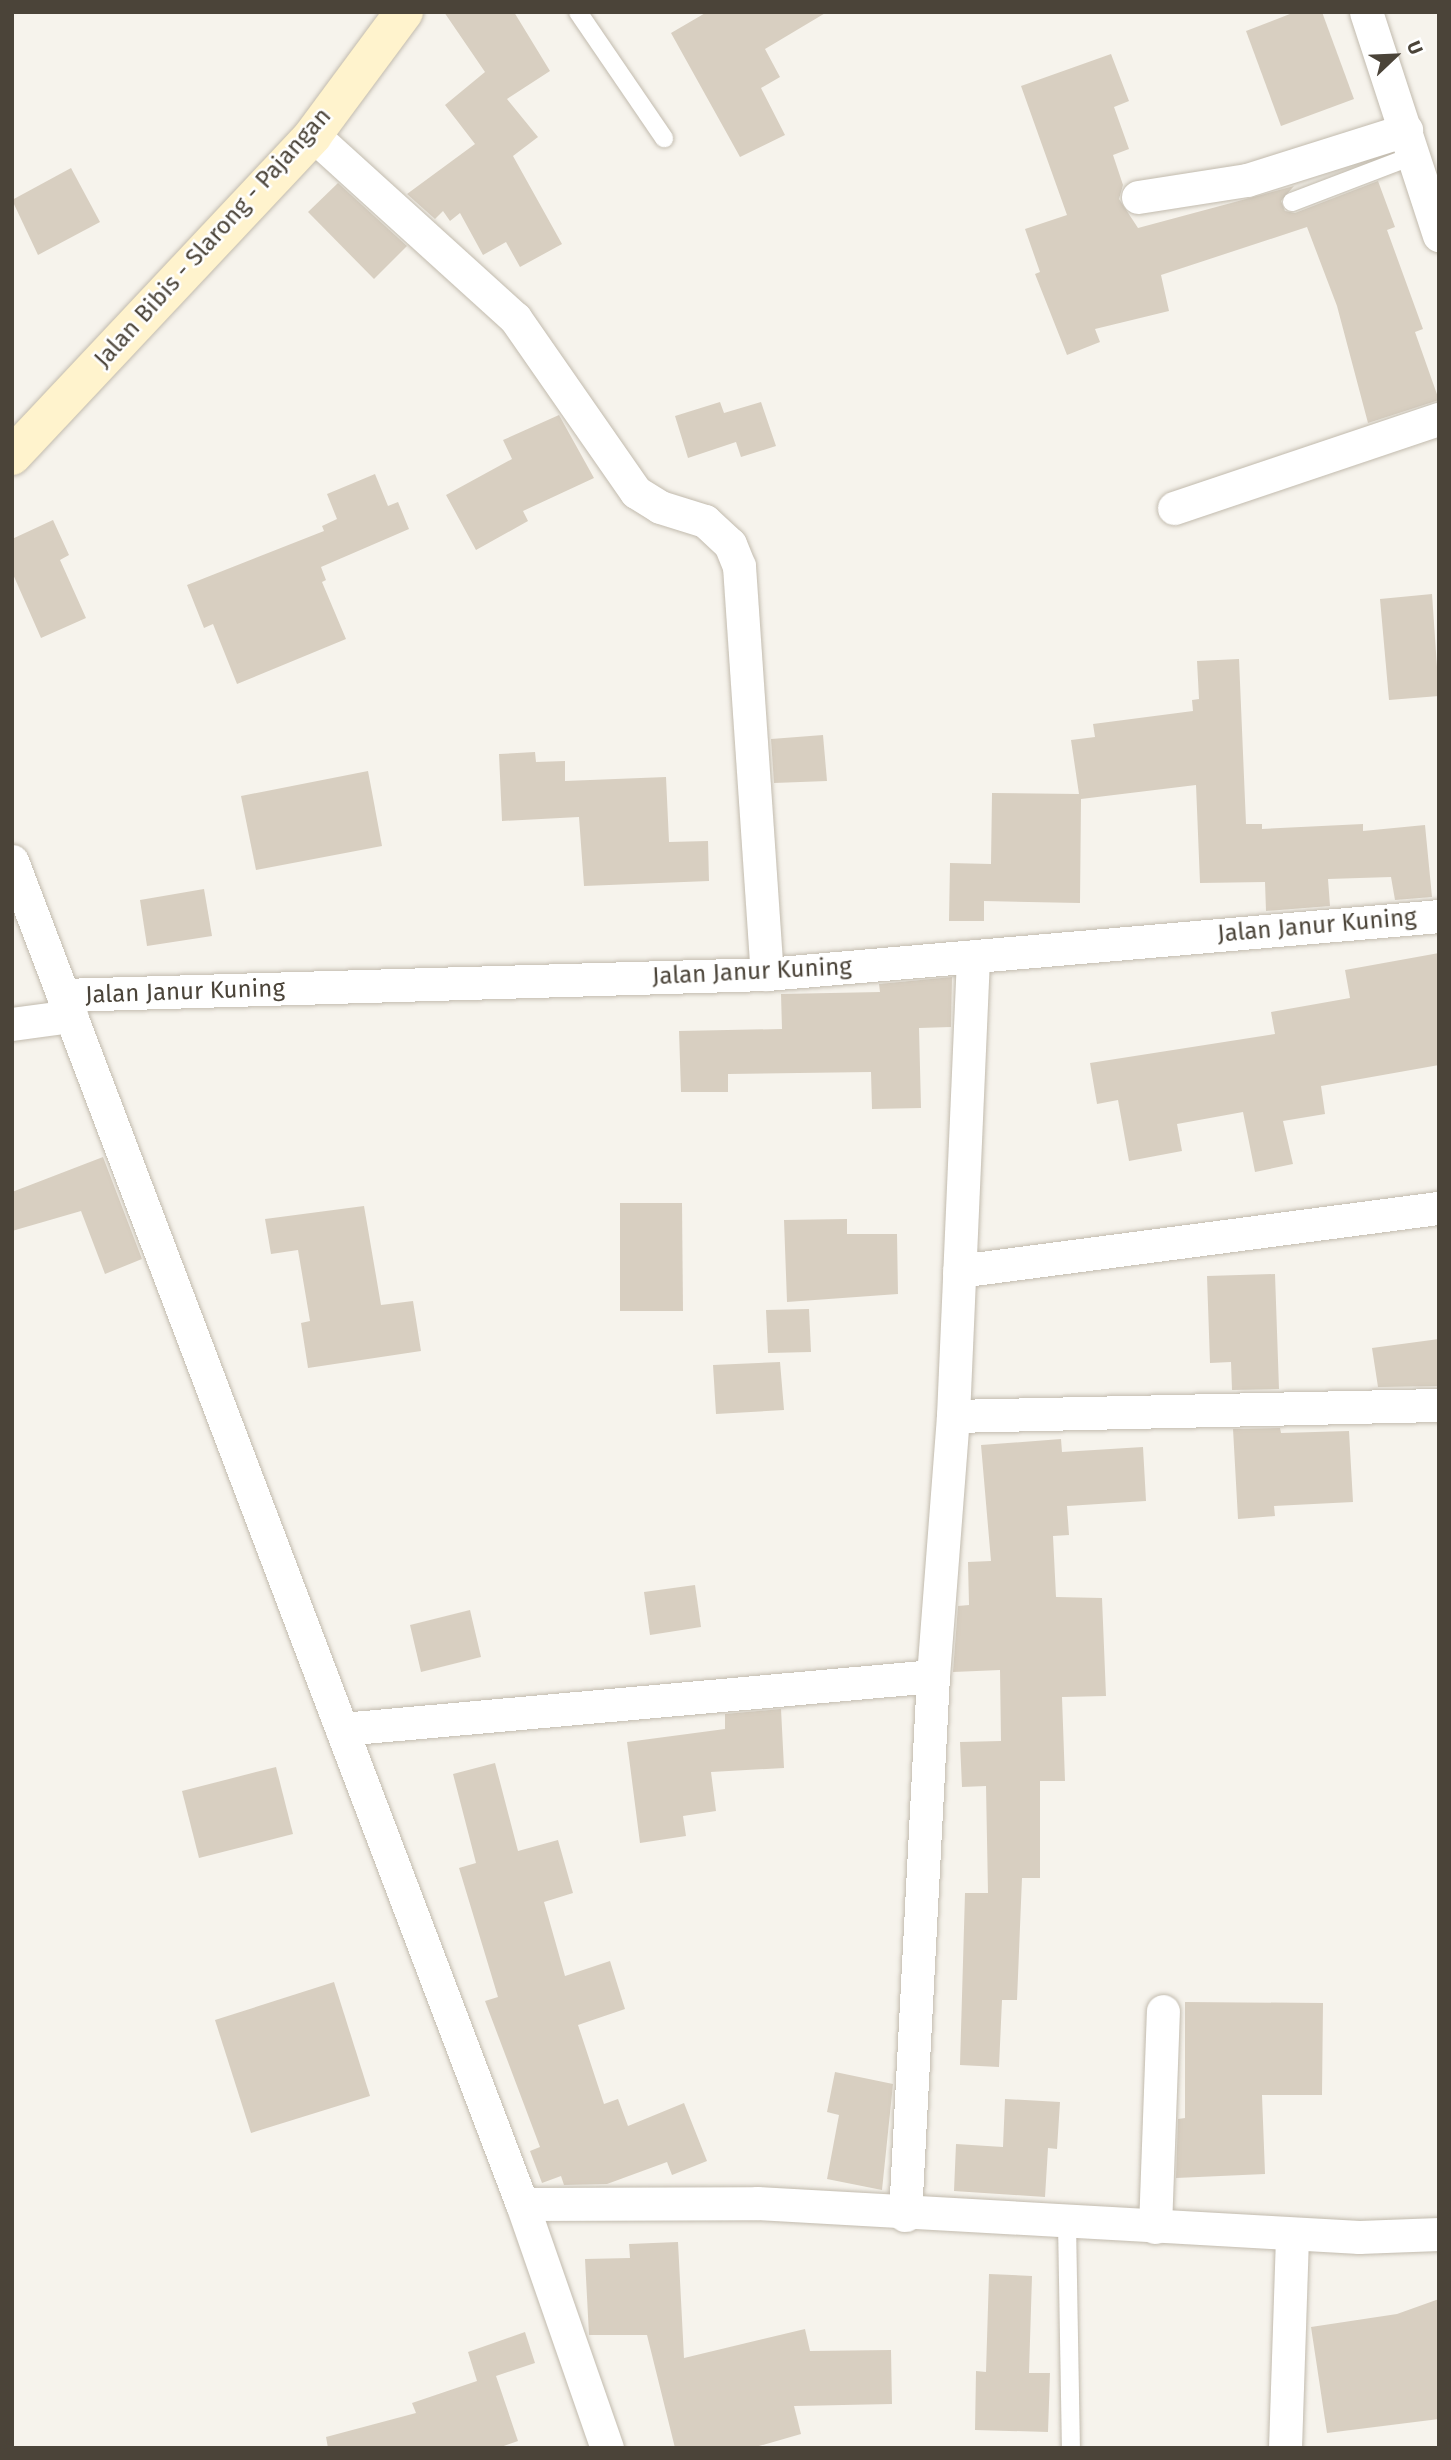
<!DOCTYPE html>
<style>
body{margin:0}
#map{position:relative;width:1451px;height:2460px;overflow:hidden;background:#f6f3ec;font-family:"Fira Sans",sans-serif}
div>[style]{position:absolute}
.building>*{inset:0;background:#d8cfc1}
.roads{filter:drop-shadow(0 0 2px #c2bbae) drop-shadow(0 0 2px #c2bbae)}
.lane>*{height:18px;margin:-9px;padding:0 9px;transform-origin:9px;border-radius:9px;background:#fff}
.street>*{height:33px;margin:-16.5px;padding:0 16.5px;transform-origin:16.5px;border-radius:16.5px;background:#fff}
.secondary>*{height:38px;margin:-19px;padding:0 19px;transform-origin:19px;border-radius:19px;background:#fff3cd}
span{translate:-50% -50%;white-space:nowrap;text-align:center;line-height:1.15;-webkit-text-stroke:5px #fff;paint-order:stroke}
.street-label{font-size:24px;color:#4b4439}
.frame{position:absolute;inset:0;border:14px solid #4b4439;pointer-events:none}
.north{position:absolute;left:1360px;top:21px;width:70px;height:70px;-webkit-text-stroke:5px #fff;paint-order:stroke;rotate:67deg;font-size:19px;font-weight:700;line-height:28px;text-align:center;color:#4b4439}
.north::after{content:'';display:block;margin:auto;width:24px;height:32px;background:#4b4439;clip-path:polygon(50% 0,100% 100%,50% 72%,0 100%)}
</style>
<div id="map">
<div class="building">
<i style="clip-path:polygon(444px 12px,514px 12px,550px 71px,507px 99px,538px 137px,513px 156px,562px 244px,520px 267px,506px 242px,483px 255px,460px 213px,450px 221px,443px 211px,435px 219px,407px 194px,475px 144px,445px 105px,485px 72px)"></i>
<i style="clip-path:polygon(707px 12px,827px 12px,765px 49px,780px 77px,761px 88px,785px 135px,740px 157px,671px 33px)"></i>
<i style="clip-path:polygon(1295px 12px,1322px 12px,1354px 99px,1281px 126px,1246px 31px)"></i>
<i style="clip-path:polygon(1111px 54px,1129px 101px,1114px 107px,1129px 149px,1113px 155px,1123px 185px,1119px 199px,1138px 228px,1294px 186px,1281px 201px,1285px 211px,1295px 213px,1378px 181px,1395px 227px,1387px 230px,1423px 329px,1415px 332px,1439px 400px,1368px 423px,1337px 306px,1307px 227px,1161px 275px,1169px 311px,1095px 329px,1100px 342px,1067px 355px,1035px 274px,1040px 272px,1025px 229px,1067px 215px,1021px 86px)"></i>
<i style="clip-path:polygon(71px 168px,100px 222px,38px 255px,12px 200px)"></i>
<i style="clip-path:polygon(338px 183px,407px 246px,374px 279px,308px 212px)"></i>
<i style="clip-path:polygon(720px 402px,724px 413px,761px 402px,776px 446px,741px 457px,736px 442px,688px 458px,675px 416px)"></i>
<i style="clip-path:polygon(559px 415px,594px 478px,523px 511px,528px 521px,476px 550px,446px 495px,512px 459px,503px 440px)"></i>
<i style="clip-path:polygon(375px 474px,388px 506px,398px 502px,409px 529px,321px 567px,326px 580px,322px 582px,346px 639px,237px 684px,213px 624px,204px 628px,187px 585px,324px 531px,322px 526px,337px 519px,327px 494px)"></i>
<i style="clip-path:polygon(53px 520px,69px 555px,60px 560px,86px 618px,41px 638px,12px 572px,12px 539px)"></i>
<i style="clip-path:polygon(1432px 594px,1439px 696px,1389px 700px,1380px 599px)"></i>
<i style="clip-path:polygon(1239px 659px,1246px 824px,1262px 824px,1262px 829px,1363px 824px,1363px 831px,1425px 825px,1432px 897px,1395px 900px,1391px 877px,1328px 879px,1330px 906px,1266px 911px,1265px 882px,1200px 883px,1196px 785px,1081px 799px,1080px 903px,984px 901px,984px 921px,949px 921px,950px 863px,991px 864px,992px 793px,1079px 794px,1071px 740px,1095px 737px,1093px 724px,1193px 711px,1192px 700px,1199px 699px,1197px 661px)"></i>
<i style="clip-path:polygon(823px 735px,827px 781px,774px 783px,771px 739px)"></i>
<i style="clip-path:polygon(535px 752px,536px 762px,565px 761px,565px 781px,666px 777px,669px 842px,708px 841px,709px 881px,584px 886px,579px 817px,502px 821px,499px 754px)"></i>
<i style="clip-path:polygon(368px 771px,382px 846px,256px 870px,241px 796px)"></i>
<i style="clip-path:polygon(204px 889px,212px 936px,147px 946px,140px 900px)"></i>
<i style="clip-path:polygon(1439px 953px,1439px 1065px,1321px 1086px,1325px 1114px,1283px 1121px,1293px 1164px,1255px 1172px,1243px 1112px,1177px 1124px,1182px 1151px,1129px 1161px,1118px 1100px,1097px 1104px,1090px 1063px,1275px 1034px,1271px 1012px,1350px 998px,1345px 970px)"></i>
<i style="clip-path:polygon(952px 977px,951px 1027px,919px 1028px,921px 1108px,872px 1109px,871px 1072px,728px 1074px,728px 1092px,681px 1092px,679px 1031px,782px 1029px,781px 994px,880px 992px,879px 984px)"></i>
<i style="clip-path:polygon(103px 1157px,142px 1259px,105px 1274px,81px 1211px,12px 1231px,12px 1192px)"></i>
<i style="clip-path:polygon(620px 1203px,682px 1203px,683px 1311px,620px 1311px)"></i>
<i style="clip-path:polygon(364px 1206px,381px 1305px,413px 1301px,421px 1351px,308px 1368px,301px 1323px,310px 1321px,298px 1250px,271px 1254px,265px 1219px)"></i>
<i style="clip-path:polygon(847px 1219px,847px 1234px,897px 1234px,898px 1294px,787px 1302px,784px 1220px)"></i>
<i style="clip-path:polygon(1275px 1274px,1279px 1389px,1232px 1390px,1231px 1362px,1210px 1363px,1207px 1276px)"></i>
<i style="clip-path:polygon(809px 1309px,811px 1352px,768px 1353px,766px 1310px)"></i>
<i style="clip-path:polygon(1439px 1339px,1439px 1386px,1378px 1387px,1372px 1348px)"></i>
<i style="clip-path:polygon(780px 1362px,784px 1410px,716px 1414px,713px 1365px)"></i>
<i style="clip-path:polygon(1280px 1428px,1281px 1433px,1349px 1431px,1353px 1502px,1274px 1506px,1275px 1516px,1238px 1519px,1233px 1429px)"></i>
<i style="clip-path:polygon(1061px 1439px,1062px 1452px,1143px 1447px,1146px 1501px,1067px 1506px,1069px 1535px,1053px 1536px,1056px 1597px,1102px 1598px,1106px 1696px,1062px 1697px,1065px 1781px,1040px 1781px,1040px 1878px,1022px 1878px,1017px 2000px,1002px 2000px,999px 2067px,960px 2065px,965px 1893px,988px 1893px,986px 1786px,962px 1787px,960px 1742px,1001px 1741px,1000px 1670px,953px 1672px,958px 1606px,969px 1605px,968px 1562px,991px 1561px,981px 1445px)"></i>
<i style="clip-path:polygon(695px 1585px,701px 1627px,650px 1635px,644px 1592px)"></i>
<i style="clip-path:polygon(470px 1610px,481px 1657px,421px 1672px,410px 1625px)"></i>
<i style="clip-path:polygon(781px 1709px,784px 1768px,711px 1772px,716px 1811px,683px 1816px,686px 1836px,640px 1843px,627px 1742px,725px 1729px,725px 1714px)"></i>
<i style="clip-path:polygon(495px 1763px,518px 1851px,558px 1840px,573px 1893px,544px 1902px,565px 1976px,610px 1961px,625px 2009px,578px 2025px,604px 2104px,618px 2099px,628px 2126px,684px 2103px,707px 2161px,672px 2175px,667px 2162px,607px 2184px,564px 2185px,561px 2176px,542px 2183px,530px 2151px,540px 2147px,485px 2001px,498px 1997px,459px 1868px,476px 1863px,453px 1774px)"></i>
<i style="clip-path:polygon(276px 1767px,293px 1834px,199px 1858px,182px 1791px)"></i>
<i style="clip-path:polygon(334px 1982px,370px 2096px,251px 2133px,215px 2020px)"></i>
<i style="clip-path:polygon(1185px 2002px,1323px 2003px,1322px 2095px,1262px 2095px,1265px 2174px,1176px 2178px,1178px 2119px,1185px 2118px)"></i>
<i style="clip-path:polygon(835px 2072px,893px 2084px,882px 2190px,827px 2179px,839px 2115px,827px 2112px)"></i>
<i style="clip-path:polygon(1005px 2099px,1060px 2102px,1057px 2149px,1048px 2148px,1045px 2197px,954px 2191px,956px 2144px,1003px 2147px)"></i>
<i style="clip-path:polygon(678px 2242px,684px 2358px,805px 2329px,810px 2351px,891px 2350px,892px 2404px,794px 2406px,801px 2434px,752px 2448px,675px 2448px,647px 2335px,589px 2335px,585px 2259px,630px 2258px,629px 2244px)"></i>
<i style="clip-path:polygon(989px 2274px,1032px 2276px,1029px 2373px,1050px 2373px,1048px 2432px,975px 2430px,976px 2371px,986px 2372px)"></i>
<i style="clip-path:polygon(1439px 2299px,1439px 2419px,1327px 2433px,1311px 2327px,1397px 2314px)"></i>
<i style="clip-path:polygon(525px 2332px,535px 2363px,496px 2376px,518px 2441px,498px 2448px,328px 2448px,326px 2437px,416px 2413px,412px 2403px,477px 2381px,468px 2352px)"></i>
</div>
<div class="roads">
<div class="lane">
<i style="left:578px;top:12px;width:153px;rotate:55.7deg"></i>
<i style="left:1292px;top:202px;width:132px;rotate:-20.9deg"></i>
<i style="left:1067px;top:2223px;width:225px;rotate:89deg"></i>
</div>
<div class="street">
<i style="left:1366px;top:12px;width:235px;rotate:71.9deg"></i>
<i style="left:313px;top:135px;width:273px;rotate:42.2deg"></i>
<i style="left:515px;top:318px;width:212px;rotate:55.2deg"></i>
<i style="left:636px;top:492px;width:28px;rotate:32deg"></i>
<i style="left:660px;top:507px;width:47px;rotate:17.3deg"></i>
<i style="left:705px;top:521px;width:34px;rotate:43deg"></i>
<i style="left:730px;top:544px;width:24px;rotate:68deg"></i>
<i style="left:739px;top:566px;width:409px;rotate:86.1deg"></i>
<i style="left:1138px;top:197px;width:110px;rotate:-8.9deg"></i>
<i style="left:1247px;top:180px;width:167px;rotate:-17.5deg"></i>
<i style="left:1174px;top:508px;width:280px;rotate:-18.6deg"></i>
<i style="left:12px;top:861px;width:1437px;rotate:69.21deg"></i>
<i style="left:522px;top:2204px;width:258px;rotate:70.8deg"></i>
<i style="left:63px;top:995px;width:704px;rotate:-1.71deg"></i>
<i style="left:767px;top:974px;width:674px;rotate:-4.93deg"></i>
<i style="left:12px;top:1024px;width:60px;rotate:-7.7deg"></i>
<i style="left:959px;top:1271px;width:484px;rotate:-7.5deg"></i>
<i style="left:953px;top:1416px;width:460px;rotate:-87.5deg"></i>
<i style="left:933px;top:1676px;width:261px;rotate:-85.6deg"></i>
<i style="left:953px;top:1416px;width:486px;rotate:-1.3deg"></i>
<i style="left:342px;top:1729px;width:593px;rotate:-5.12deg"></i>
<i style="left:933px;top:1676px;width:540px;rotate:92.97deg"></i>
<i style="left:522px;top:2204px;width:235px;rotate:-0.2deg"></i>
<i style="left:757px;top:2203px;width:603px;rotate:3.23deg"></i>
<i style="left:1359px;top:2237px;width:80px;rotate:-2.1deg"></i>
<i style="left:1155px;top:2227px;width:216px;rotate:-87.9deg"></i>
<i style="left:1285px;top:2448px;width:214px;rotate:-88.1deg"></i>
</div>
<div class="secondary">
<i style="left:12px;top:456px;width:440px;rotate:-46.8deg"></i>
<i style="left:313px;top:135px;width:153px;rotate:-53.5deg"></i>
</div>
</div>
<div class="street-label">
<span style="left:213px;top:238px;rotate:-48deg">Jalan Bibis - Slarong - Pajangan</span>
<span style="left:1317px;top:926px;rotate:-5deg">Jalan Janur Kuning</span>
<span style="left:752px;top:972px;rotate:-3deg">Jalan Janur Kuning</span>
<span style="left:185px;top:992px;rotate:-2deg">Jalan Janur Kuning</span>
</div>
<div class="frame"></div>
<div class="north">U</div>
</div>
